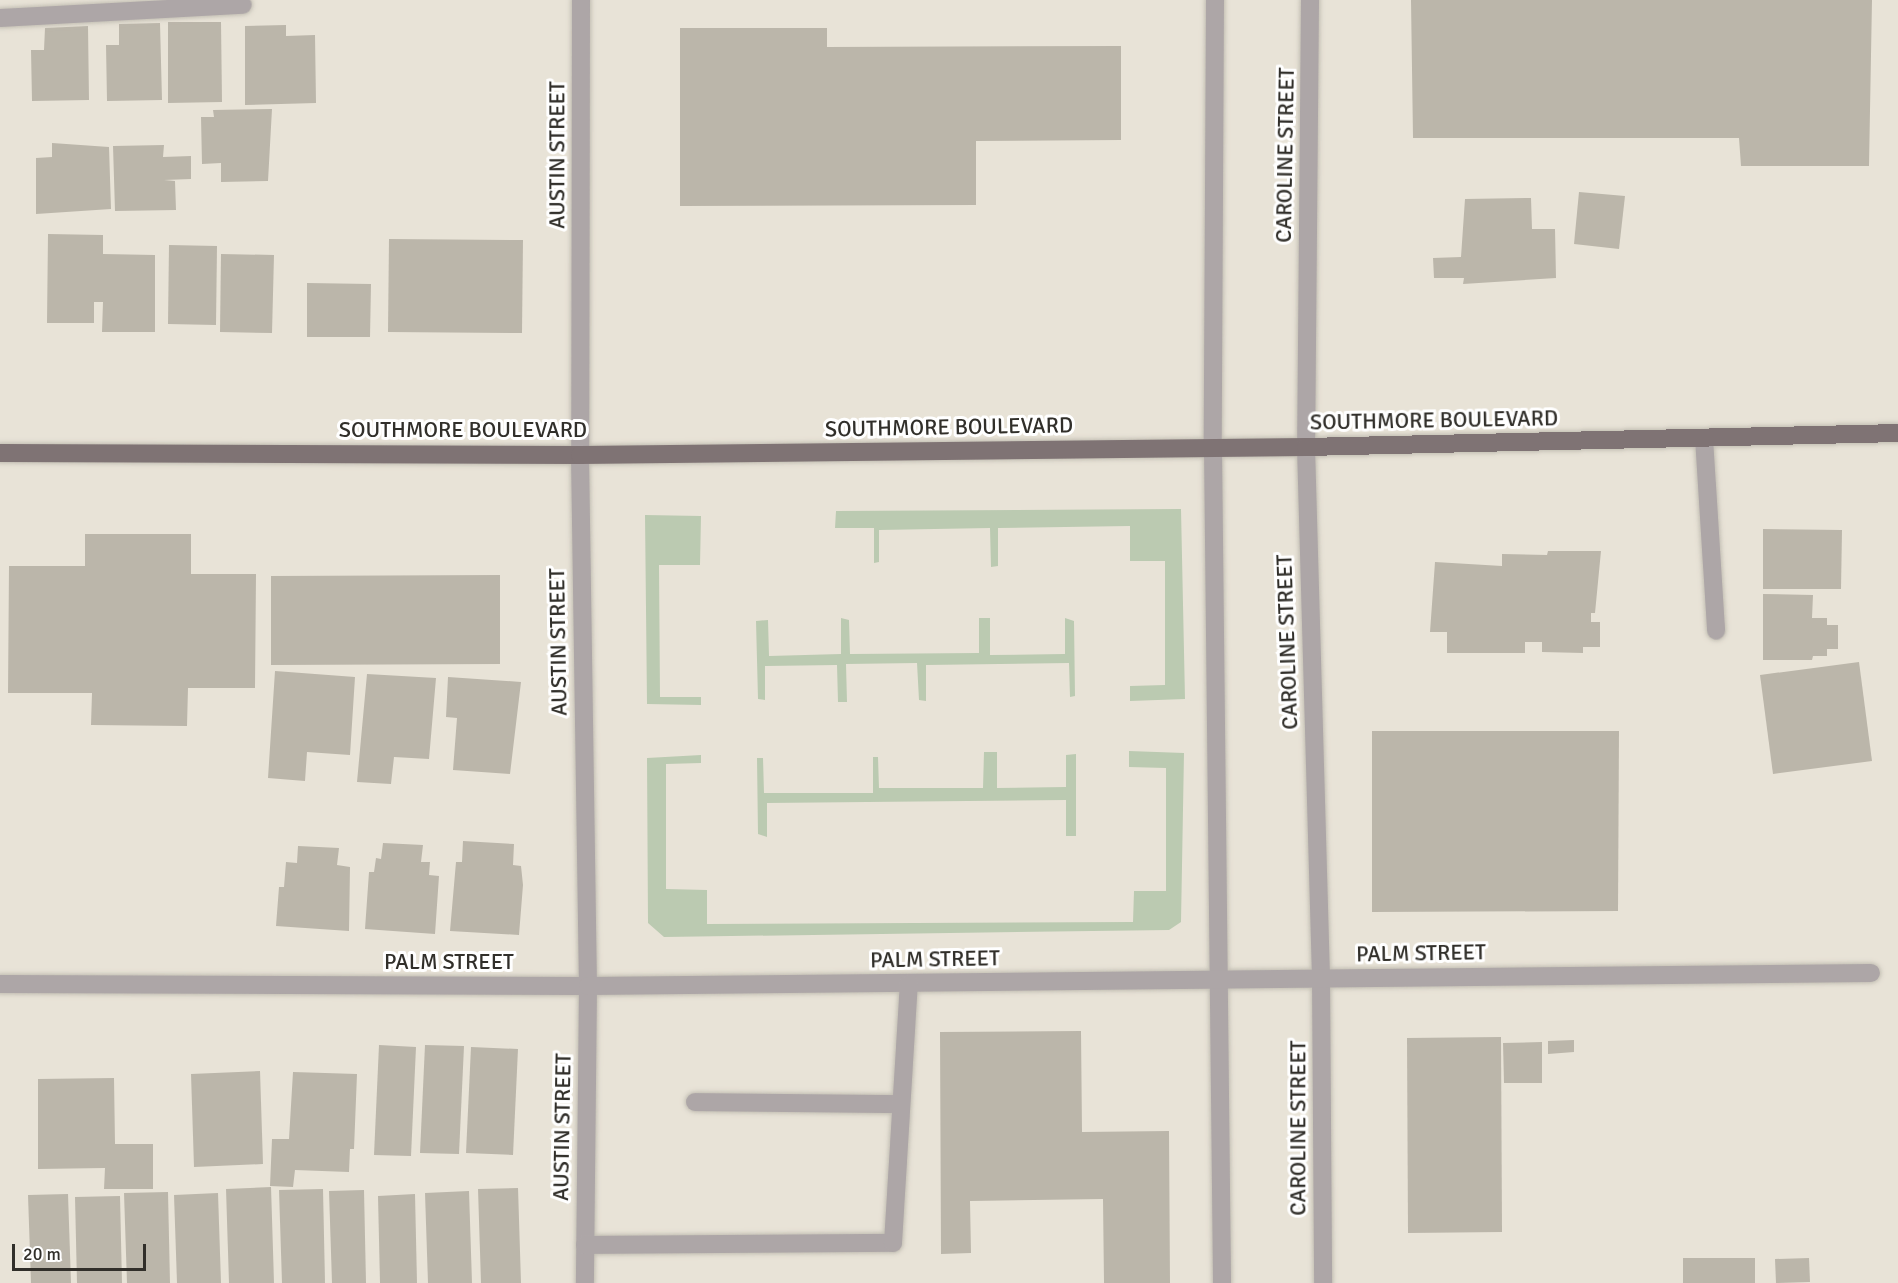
<!DOCTYPE html>
<style>
body{margin:0}
#map{position:relative;width:1898px;height:1283px;overflow:hidden;background:#e8e3d7;font-family:Signika,sans-serif}
div>[style]{position:absolute}
.green>*{inset:0;background:#bbcab1}
.building>*{inset:0;background:#bbb6aa}
.roads{filter:drop-shadow(0 0 2px #c3bfb4) drop-shadow(0 0 2px #c3bfb4)}
.minor>*{height:18px;margin:-9px;padding:0 9px;transform-origin:9px;border-radius:9px;background:#ada6a7}
.major>*{height:18px;margin:-9px;padding:0 9px;transform-origin:9px;border-radius:9px;background:#7f7374}
span{translate:-50% -50%;white-space:nowrap;text-align:center;line-height:1.15;-webkit-text-stroke:6px #fff;paint-order:stroke}
.street-label{font-size:22px;color:#312f2a}
.scale{position:absolute;left:12px;top:1244px;width:134px;height:27px;box-sizing:border-box;border:3px solid #312f2a;border-top:0;padding-left:8px;font-size:18px;line-height:21px;white-space:nowrap;color:#312f2a;-webkit-text-stroke:4px #fff;paint-order:stroke}
</style>
<div id="map">
<div class="green">
<i style="clip-path:polygon(1181px 509px,1185px 699px,1130px 701px,1130px 686px,1165px 685px,1165px 561px,1130px 561px,1130px 526px,998px 528px,998px 566px,991px 567px,990px 528px,879px 530px,879px 562px,874px 563px,874px 528px,835px 528px,836px 511px)"></i>
<i style="clip-path:polygon(645px 515px,701px 516px,700px 565px,659px 565px,660px 697px,701px 697px,701px 705px,647px 704px)"></i>
<i style="clip-path:polygon(841px 618px,849px 620px,850px 654px,979px 653px,979px 618px,990px 618px,990px 655px,1065px 654px,1065px 618px,1074px 621px,1075px 696px,1070px 697px,1069px 663px,926px 665px,926px 701px,919px 700px,917px 663px,846px 664px,847px 702px,838px 702px,837px 665px,765px 666px,765px 700px,758px 699px,756px 621px,768px 620px,769px 656px,841px 654px)"></i>
<i style="clip-path:polygon(1129px 751px,1184px 753px,1181px 922px,1169px 930px,664px 937px,648px 923px,647px 758px,701px 755px,701px 763px,666px 764px,666px 889px,707px 890px,707px 924px,1133px 922px,1134px 891px,1166px 891px,1166px 768px,1129px 767px)"></i>
<i style="clip-path:polygon(984px 752px,997px 752px,997px 788px,1066px 787px,1066px 755px,1076px 754px,1076px 836px,1066px 836px,1066px 800px,767px 803px,767px 837px,758px 834px,757px 758px,763px 758px,764px 793px,873px 793px,873px 757px,878px 757px,879px 788px,983px 788px)"></i>
</div>
<div class="building">
<i style="clip-path:polygon(1411px 0,1872px 0,1869px 166px,1741px 166px,1739px 138px,1413px 138px)"></i>
<i style="clip-path:polygon(168px 22px,221px 22px,222px 102px,168px 103px)"></i>
<i style="clip-path:polygon(160px 23px,162px 100px,107px 101px,106px 45px,119px 45px,119px 24px)"></i>
<i style="clip-path:polygon(286px 25px,286px 36px,315px 35px,316px 103px,245px 105px,245px 26px)"></i>
<i style="clip-path:polygon(88px 26px,89px 100px,32px 101px,31px 50px,44px 50px,45px 28px)"></i>
<i style="clip-path:polygon(680px 28px,827px 28px,827px 47px,1121px 46px,1121px 140px,976px 141px,976px 205px,680px 206px)"></i>
<i style="clip-path:polygon(272px 109px,268px 181px,221px 182px,221px 163px,202px 164px,201px 117px,214px 117px,213px 110px)"></i>
<i style="clip-path:polygon(52px 143px,109px 147px,111px 209px,36px 214px,36px 158px,52px 157px)"></i>
<i style="clip-path:polygon(164px 145px,163px 157px,191px 156px,191px 179px,164px 180px,175px 181px,176px 210px,115px 211px,113px 146px)"></i>
<i style="clip-path:polygon(1579px 192px,1625px 196px,1619px 249px,1574px 244px)"></i>
<i style="clip-path:polygon(1531px 198px,1532px 229px,1555px 229px,1556px 278px,1463px 284px,1464px 278px,1434px 278px,1433px 258px,1461px 257px,1465px 199px)"></i>
<i style="clip-path:polygon(48px 234px,103px 235px,103px 254px,155px 255px,155px 332px,102px 332px,103px 302px,94px 302px,94px 323px,47px 323px)"></i>
<i style="clip-path:polygon(389px 239px,523px 240px,522px 333px,388px 332px)"></i>
<i style="clip-path:polygon(169px 245px,217px 246px,216px 325px,168px 324px)"></i>
<i style="clip-path:polygon(221px 254px,274px 255px,272px 333px,220px 332px)"></i>
<i style="clip-path:polygon(307px 283px,371px 284px,370px 337px,307px 337px)"></i>
<i style="clip-path:polygon(1763px 529px,1842px 530px,1841px 589px,1763px 589px)"></i>
<i style="clip-path:polygon(85px 534px,191px 534px,191px 574px,256px 574px,255px 688px,188px 688px,187px 726px,91px 725px,92px 693px,8px 693px,9px 566px,85px 566px)"></i>
<i style="clip-path:polygon(1548px 551px,1601px 551px,1595px 613px,1591px 613px,1591px 622px,1600px 622px,1600px 647px,1583px 647px,1583px 653px,1542px 652px,1542px 642px,1525px 642px,1525px 653px,1447px 653px,1447px 632px,1430px 632px,1435px 562px,1502px 566px,1502px 554px,1547px 555px)"></i>
<i style="clip-path:polygon(500px 575px,500px 664px,271px 665px,271px 576px)"></i>
<i style="clip-path:polygon(1763px 594px,1813px 595px,1812px 618px,1827px 618px,1827px 625px,1838px 625px,1838px 649px,1827px 649px,1827px 656px,1813px 656px,1812px 660px,1763px 660px)"></i>
<i style="clip-path:polygon(1859px 662px,1872px 761px,1773px 774px,1760px 675px)"></i>
<i style="clip-path:polygon(275px 671px,355px 677px,350px 755px,307px 752px,305px 781px,268px 778px)"></i>
<i style="clip-path:polygon(367px 674px,436px 678px,429px 759px,394px 757px,391px 784px,357px 782px)"></i>
<i style="clip-path:polygon(448px 677px,521px 682px,510px 774px,453px 770px,457px 718px,446px 717px)"></i>
<i style="clip-path:polygon(1372px 731px,1619px 731px,1618px 911px,1372px 912px)"></i>
<i style="clip-path:polygon(463px 841px,514px 844px,513px 865px,521px 866px,523px 885px,519px 935px,450px 931px,456px 862px,462px 862px)"></i>
<i style="clip-path:polygon(383px 843px,423px 845px,421px 862px,430px 862px,429px 875px,439px 876px,435px 934px,365px 929px,369px 872px,374px 872px,376px 858px,381px 859px)"></i>
<i style="clip-path:polygon(298px 846px,339px 848px,337px 865px,350px 867px,349px 931px,276px 926px,279px 887px,284px 887px,286px 862px,297px 863px)"></i>
<i style="clip-path:polygon(1081px 1031px,1082px 1132px,1169px 1131px,1170px 1283px,1104px 1283px,1103px 1199px,970px 1201px,971px 1253px,941px 1254px,940px 1032px)"></i>
<i style="clip-path:polygon(1501px 1037px,1502px 1232px,1408px 1233px,1407px 1038px)"></i>
<i style="clip-path:polygon(1574px 1040px,1574px 1052px,1548px 1054px,1548px 1041px)"></i>
<i style="clip-path:polygon(1542px 1042px,1542px 1083px,1504px 1083px,1503px 1043px)"></i>
<i style="clip-path:polygon(379px 1045px,416px 1047px,411px 1156px,374px 1155px)"></i>
<i style="clip-path:polygon(425px 1045px,464px 1046px,459px 1154px,420px 1153px)"></i>
<i style="clip-path:polygon(471px 1047px,518px 1049px,513px 1155px,466px 1153px)"></i>
<i style="clip-path:polygon(260px 1071px,263px 1164px,194px 1167px,191px 1074px)"></i>
<i style="clip-path:polygon(293px 1072px,357px 1074px,354px 1149px,350px 1149px,349px 1172px,295px 1170px,293px 1187px,270px 1186px,272px 1139px,289px 1139px)"></i>
<i style="clip-path:polygon(114px 1078px,115px 1144px,153px 1144px,153px 1189px,104px 1189px,105px 1168px,38px 1169px,38px 1079px)"></i>
<i style="clip-path:polygon(271px 1187px,274px 1283px,229px 1283px,226px 1189px)"></i>
<i style="clip-path:polygon(518px 1188px,521px 1283px,481px 1283px,478px 1189px)"></i>
<i style="clip-path:polygon(323px 1189px,325px 1283px,282px 1283px,279px 1190px)"></i>
<i style="clip-path:polygon(364px 1190px,366px 1283px,332px 1283px,329px 1191px)"></i>
<i style="clip-path:polygon(469px 1191px,472px 1283px,428px 1283px,425px 1193px)"></i>
<i style="clip-path:polygon(168px 1192px,170px 1283px,127px 1283px,124px 1193px)"></i>
<i style="clip-path:polygon(218px 1193px,221px 1283px,177px 1283px,174px 1195px)"></i>
<i style="clip-path:polygon(68px 1194px,71px 1283px,31px 1283px,28px 1195px)"></i>
<i style="clip-path:polygon(415px 1194px,417px 1283px,380px 1283px,378px 1196px)"></i>
<i style="clip-path:polygon(120px 1196px,122px 1283px,77px 1283px,75px 1197px)"></i>
<i style="clip-path:polygon(1683px 1258px,1755px 1258px,1755px 1283px,1683px 1283px)"></i>
<i style="clip-path:polygon(1809px 1258px,1810px 1282px,1776px 1283px,1775px 1259px)"></i>
</div>
<div class="roads">
<div class="minor">
<i style="left:581px;top:0;width:455px;rotate:90.1deg"></i>
<i style="left:580px;top:455px;width:531px;rotate:89.14deg"></i>
<i style="left:588px;top:986px;width:297px;rotate:90.6deg"></i>
<i style="left:1215px;top:0;width:448px;rotate:90.3deg"></i>
<i style="left:1213px;top:448px;width:835px;rotate:89.38deg"></i>
<i style="left:1310px;top:0;width:447px;rotate:90.5deg"></i>
<i style="left:1306px;top:447px;width:531px;rotate:88.38deg"></i>
<i style="left:1321px;top:978px;width:305px;rotate:89.6deg"></i>
<i style="left:0;top:18px;width:243px;rotate:-3.1deg"></i>
<i style="left:1704px;top:438px;width:193px;rotate:86.4deg"></i>
<i style="left:0;top:984px;width:588px;rotate:0.19deg"></i>
<i style="left:588px;top:986px;width:1283px;rotate:-0.58deg"></i>
<i style="left:695px;top:1102px;width:206px;rotate:0.6deg"></i>
<i style="left:585px;top:1245px;width:308px;rotate:-0.4deg"></i>
<i style="left:893px;top:1243px;width:260px;rotate:-86.5deg"></i>
</div>
<div class="major">
<i style="left:0;top:453px;width:580px;rotate:0.2deg"></i>
<i style="left:580px;top:455px;width:726px;rotate:-0.63deg"></i>
<i style="left:1306px;top:447px;width:592px;rotate:-1.35deg"></i>
</div>
</div>
<div class="street-label">
<span style="left:557px;top:155px;rotate:-90deg">AUSTIN STREET</span>
<span style="left:1285px;top:155px;rotate:-89deg">CAROLINE STREET</span>
<span style="left:1434px;top:420px;rotate:-1deg">SOUTHMORE BOULEVARD</span>
<span style="left:949px;top:427px;rotate:-1deg">SOUTHMORE BOULEVARD</span>
<span style="left:463px;top:430px">SOUTHMORE BOULEVARD</span>
<span style="left:558px;top:642px;rotate:-91deg">AUSTIN STREET</span>
<span style="left:1287px;top:642px;rotate:-92deg">CAROLINE STREET</span>
<span style="left:1421px;top:953px;rotate:-1deg">PALM STREET</span>
<span style="left:935px;top:959px;rotate:-1deg">PALM STREET</span>
<span style="left:449px;top:962px">PALM STREET</span>
<span style="left:562px;top:1127px;rotate:-89deg">AUSTIN STREET</span>
<span style="left:1298px;top:1128px;rotate:-90deg">CAROLINE STREET</span>
</div>
<div class="scale">20 m</div>
</div>
